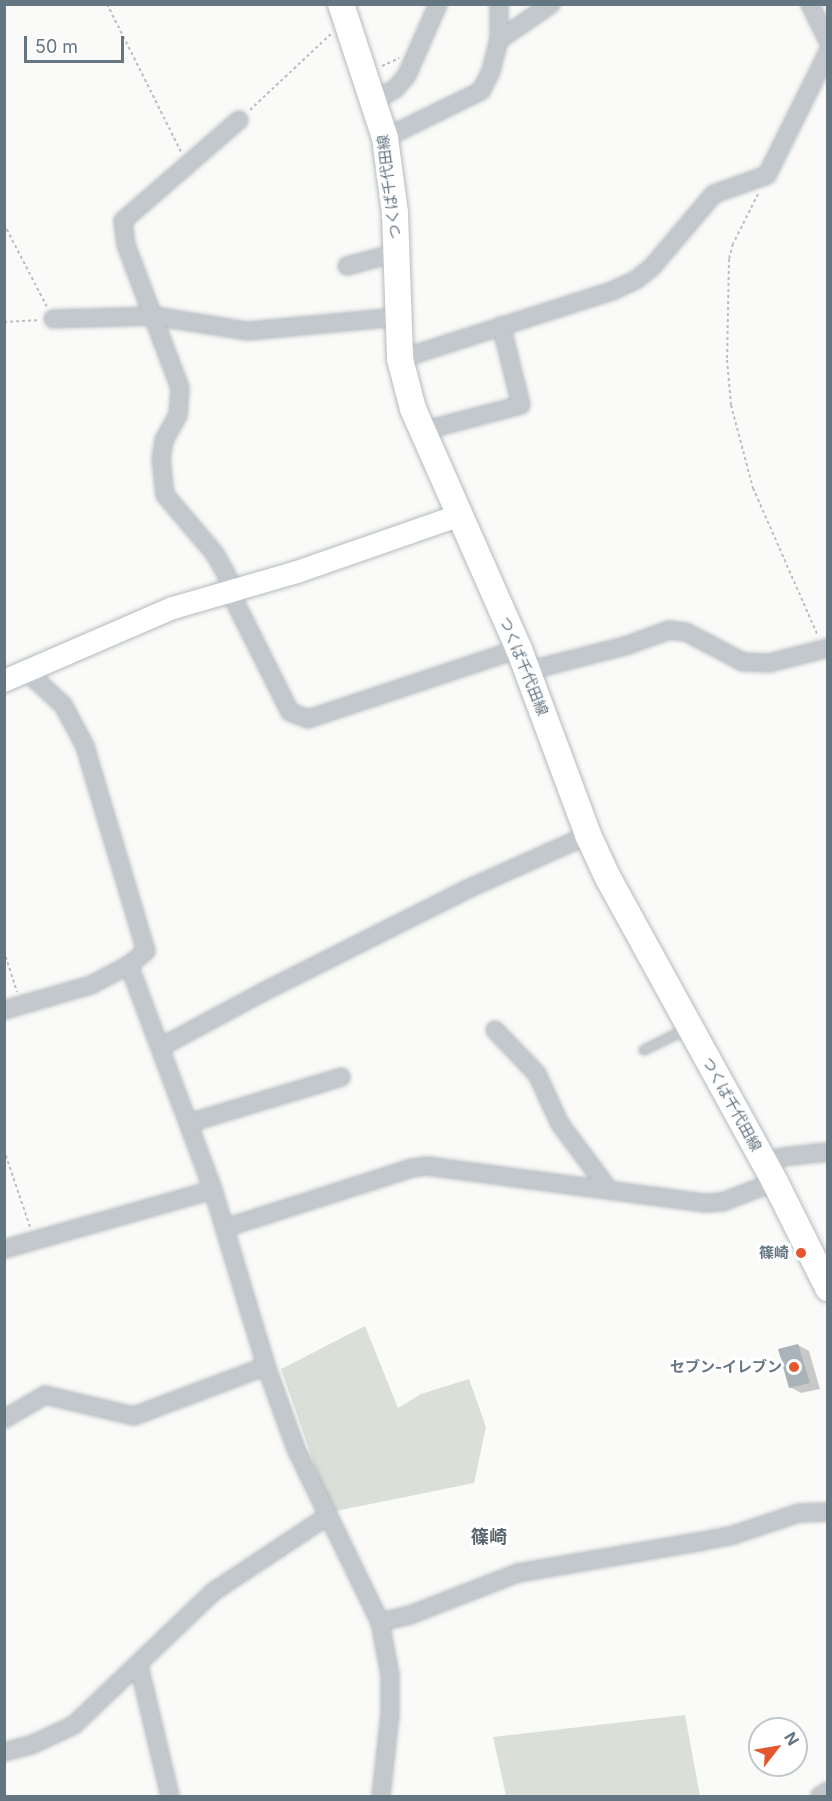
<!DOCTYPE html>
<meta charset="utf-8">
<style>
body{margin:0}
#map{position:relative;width:832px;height:1801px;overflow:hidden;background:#fafaf8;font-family:Inter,"Noto Sans JP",sans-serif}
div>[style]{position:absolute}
.green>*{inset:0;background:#dadfd7}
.shadow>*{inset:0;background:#0003}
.building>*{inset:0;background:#aab3b9}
.path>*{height:2px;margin-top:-1px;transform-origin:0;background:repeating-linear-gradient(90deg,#bbbfc2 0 3px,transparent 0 6px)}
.roads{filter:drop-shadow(0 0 2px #b3babf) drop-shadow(0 0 2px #b3babf)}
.lane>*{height:8px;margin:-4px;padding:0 4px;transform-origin:4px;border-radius:4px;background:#c3c8cc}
.street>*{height:16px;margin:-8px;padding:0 8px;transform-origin:8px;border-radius:8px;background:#c3c8cc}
.secondary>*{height:22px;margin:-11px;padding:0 11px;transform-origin:11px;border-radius:11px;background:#fff}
.primary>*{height:26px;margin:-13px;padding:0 13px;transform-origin:13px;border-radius:13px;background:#fff}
.dots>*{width:16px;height:16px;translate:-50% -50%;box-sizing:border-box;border:3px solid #fff;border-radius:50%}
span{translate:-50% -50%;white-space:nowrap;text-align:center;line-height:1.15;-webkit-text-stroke:6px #fff;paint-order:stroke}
.street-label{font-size:15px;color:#657683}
.poi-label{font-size:15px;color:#657683;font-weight:700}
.right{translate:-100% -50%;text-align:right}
.quarter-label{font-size:18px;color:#57646e;font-weight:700}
.frame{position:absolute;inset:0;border:6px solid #657683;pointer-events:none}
.north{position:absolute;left:748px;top:1717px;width:60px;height:60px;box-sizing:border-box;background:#fff;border:2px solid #c1c8cd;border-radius:50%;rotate:59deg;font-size:16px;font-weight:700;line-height:24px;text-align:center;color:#657683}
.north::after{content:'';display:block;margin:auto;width:21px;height:27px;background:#e4572e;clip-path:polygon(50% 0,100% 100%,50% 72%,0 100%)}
.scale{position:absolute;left:24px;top:36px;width:100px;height:27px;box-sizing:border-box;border:3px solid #657683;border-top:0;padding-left:8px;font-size:18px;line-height:21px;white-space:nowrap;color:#657683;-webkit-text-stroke:4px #fff;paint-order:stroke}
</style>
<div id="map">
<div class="green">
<i style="clip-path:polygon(365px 1326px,398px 1408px,421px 1394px,469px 1379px,486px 1427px,474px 1483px,331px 1512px,281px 1369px)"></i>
<i style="clip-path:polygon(685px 1715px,700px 1796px,506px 1796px,493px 1737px)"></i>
</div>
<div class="shadow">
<i style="clip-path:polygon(798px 1345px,809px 1351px,820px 1389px,801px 1393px,790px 1387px)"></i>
</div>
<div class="building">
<i style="clip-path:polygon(798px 1344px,810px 1383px,789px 1388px,778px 1349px)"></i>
</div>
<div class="path">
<i style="left:107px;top:4px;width:165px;rotate:63.4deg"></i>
<i style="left:382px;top:66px;width:19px;rotate:-25deg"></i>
<i style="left:250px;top:110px;width:111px;rotate:-43.2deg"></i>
<i style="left:758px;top:194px;width:56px;rotate:116.6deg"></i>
<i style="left:733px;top:244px;width:16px;rotate:105deg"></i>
<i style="left:729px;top:259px;width:101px;rotate:91.1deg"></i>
<i style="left:727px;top:360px;width:45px;rotate:84.9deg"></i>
<i style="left:731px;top:405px;width:86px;rotate:75.2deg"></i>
<i style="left:753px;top:488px;width:162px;rotate:66.3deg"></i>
<i style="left:4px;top:224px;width:93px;rotate:62.6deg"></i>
<i style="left:4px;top:322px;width:36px;rotate:-3deg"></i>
<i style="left:4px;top:951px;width:43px;rotate:72.4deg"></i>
<i style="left:4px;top:1150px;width:81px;rotate:71.3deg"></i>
</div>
<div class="roads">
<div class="lane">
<i style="left:644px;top:1050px;width:48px;rotate:-26deg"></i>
</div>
<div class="street">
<i style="left:810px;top:4px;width:41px;rotate:64.1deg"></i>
<i style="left:499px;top:40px;width:63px;rotate:-34.7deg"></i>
<i style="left:375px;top:101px;width:23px;rotate:-31deg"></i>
<i style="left:395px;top:89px;width:18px;rotate:-49deg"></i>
<i style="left:407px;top:75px;width:77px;rotate:-66.4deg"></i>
<i style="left:239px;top:120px;width:154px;rotate:139deg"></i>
<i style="left:123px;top:221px;width:24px;rotate:83deg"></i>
<i style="left:126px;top:245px;width:153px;rotate:69.3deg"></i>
<i style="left:180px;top:388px;width:27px;rotate:94deg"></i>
<i style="left:178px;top:415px;width:29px;rotate:119deg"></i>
<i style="left:164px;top:440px;width:18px;rotate:99deg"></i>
<i style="left:161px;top:458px;width:37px;rotate:84deg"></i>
<i style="left:165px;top:495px;width:77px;rotate:49.7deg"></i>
<i style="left:215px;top:554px;width:25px;rotate:61deg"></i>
<i style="left:227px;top:576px;width:23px;rotate:75deg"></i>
<i style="left:233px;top:598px;width:127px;rotate:63.4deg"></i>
<i style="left:290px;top:712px;width:19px;rotate:21deg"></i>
<i style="left:308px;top:719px;width:222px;rotate:-18.4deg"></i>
<i style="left:385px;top:138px;width:107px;rotate:-26.1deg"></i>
<i style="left:481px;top:91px;width:22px;rotate:-63deg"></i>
<i style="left:491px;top:71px;width:32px;rotate:-76deg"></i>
<i style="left:499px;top:40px;width:36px;rotate:-90deg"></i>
<i style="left:347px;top:266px;width:51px;rotate:-14.9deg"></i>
<i style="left:53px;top:319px;width:101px;rotate:-1.7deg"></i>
<i style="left:154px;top:316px;width:95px;rotate:9.1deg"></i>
<i style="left:248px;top:331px;width:151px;rotate:-5.3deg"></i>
<i style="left:400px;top:359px;width:223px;rotate:-17.8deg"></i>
<i style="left:612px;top:291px;width:26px;rotate:-25deg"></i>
<i style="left:636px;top:280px;width:21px;rotate:-39deg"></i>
<i style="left:652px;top:267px;width:96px;rotate:-49.7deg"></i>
<i style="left:714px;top:194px;width:56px;rotate:-19.7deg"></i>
<i style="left:767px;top:175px;width:137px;rotate:-63.6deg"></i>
<i style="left:422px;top:431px;width:102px;rotate:-14.7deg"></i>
<i style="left:521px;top:405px;width:82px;rotate:-104deg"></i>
<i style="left:527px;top:671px;width:104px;rotate:-14.4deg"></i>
<i style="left:628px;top:645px;width:44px;rotate:-20.1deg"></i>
<i style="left:669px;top:630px;width:17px;rotate:7deg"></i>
<i style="left:686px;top:632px;width:64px;rotate:27.8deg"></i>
<i style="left:743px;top:662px;width:26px;rotate:2deg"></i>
<i style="left:769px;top:663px;width:61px;rotate:-14.3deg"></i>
<i style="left:129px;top:965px;width:240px;rotate:69.5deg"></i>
<i style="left:213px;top:1190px;width:184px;rotate:73.2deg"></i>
<i style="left:266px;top:1366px;width:88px;rotate:70.1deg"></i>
<i style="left:296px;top:1449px;width:192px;rotate:64.1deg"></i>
<i style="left:380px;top:1622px;width:54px;rotate:79.3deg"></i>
<i style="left:390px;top:1675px;width:39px;rotate:90deg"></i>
<i style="left:390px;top:1714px;width:82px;rotate:96.3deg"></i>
<i style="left:4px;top:1010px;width:91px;rotate:-16deg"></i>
<i style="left:91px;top:985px;width:43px;rotate:-27.8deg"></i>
<i style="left:129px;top:965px;width:22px;rotate:-39deg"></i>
<i style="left:146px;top:951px;width:214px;rotate:-106.6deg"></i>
<i style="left:85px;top:746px;width:47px;rotate:-118.2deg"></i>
<i style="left:63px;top:705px;width:50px;rotate:-137.4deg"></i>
<i style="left:495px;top:1030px;width:61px;rotate:46.3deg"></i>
<i style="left:537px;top:1074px;width:55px;rotate:65.3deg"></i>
<i style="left:560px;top:1124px;width:82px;rotate:53.4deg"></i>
<i style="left:161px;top:1047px;width:116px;rotate:-28.3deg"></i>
<i style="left:263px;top:992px;width:234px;rotate:-26.7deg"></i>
<i style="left:472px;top:887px;width:127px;rotate:-24.1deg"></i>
<i style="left:189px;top:1123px;width:159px;rotate:-16.8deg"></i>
<i style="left:764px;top:1163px;width:19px;rotate:-18deg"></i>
<i style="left:782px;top:1157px;width:46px;rotate:-6.2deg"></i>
<i style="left:225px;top:1228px;width:196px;rotate:-17.8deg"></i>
<i style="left:412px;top:1168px;width:15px;rotate:-8deg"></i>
<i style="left:427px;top:1166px;width:281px;rotate:7.6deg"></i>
<i style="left:706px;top:1203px;width:16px;rotate:-4deg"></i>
<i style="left:722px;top:1202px;width:57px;rotate:-20.7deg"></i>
<i style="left:4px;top:1249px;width:217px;rotate:-15.8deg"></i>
<i style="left:4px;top:1419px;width:48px;rotate:-30.3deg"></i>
<i style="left:45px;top:1395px;width:91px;rotate:13.3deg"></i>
<i style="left:134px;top:1416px;width:141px;rotate:-20.7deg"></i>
<i style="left:380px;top:1622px;width:31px;rotate:-13deg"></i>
<i style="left:410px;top:1615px;width:116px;rotate:-21.3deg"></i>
<i style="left:518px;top:1573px;width:188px;rotate:-9.8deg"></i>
<i style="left:703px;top:1541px;width:31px;rotate:-11deg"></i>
<i style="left:733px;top:1535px;width:70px;rotate:-18.4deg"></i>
<i style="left:799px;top:1513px;width:29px;rotate:-2deg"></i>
<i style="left:139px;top:1666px;width:134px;rotate:76.6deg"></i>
<i style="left:4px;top:1752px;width:28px;rotate:-15deg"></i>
<i style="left:31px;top:1745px;width:47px;rotate:-24.9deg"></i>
<i style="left:74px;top:1725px;width:192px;rotate:-43.7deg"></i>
<i style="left:213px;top:1592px;width:136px;rotate:-33.6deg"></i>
<i style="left:820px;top:1796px;width:9px;rotate:-32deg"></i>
</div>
<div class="secondary">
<i style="left:4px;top:681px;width:184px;rotate:-23.4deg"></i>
<i style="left:173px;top:608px;width:129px;rotate:-16.2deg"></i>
<i style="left:297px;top:572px;width:174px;rotate:-19.2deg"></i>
</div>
<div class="primary">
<i style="left:341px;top:4px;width:141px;rotate:71.8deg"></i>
<i style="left:385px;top:138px;width:76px;rotate:82.4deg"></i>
<i style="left:395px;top:213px;width:146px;rotate:88deg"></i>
<i style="left:400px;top:359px;width:52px;rotate:75.4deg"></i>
<i style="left:413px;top:409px;width:262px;rotate:66.2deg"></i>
<i style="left:519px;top:649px;width:198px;rotate:69.6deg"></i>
<i style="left:588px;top:835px;width:47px;rotate:65.1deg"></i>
<i style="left:608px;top:878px;width:347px;rotate:61.2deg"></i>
<i style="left:775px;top:1182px;width:119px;rotate:63.4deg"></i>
</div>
</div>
<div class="dots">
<i style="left:801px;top:1253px;background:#e4572e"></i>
<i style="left:794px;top:1367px;background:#e4572e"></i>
</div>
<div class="street-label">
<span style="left:389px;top:187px;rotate:-97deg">つくば千代田線</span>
<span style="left:524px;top:666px;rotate:68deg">つくば千代田線</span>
<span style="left:732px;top:1104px;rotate:61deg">つくば千代田線</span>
</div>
<div class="poi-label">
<span class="right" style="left:789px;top:1253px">篠崎</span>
<span class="right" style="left:782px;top:1367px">セブン-イレブン</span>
</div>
<div class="quarter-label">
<span style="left:489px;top:1537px">篠崎</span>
</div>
<div class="frame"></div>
<div class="north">N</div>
<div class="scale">50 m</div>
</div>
